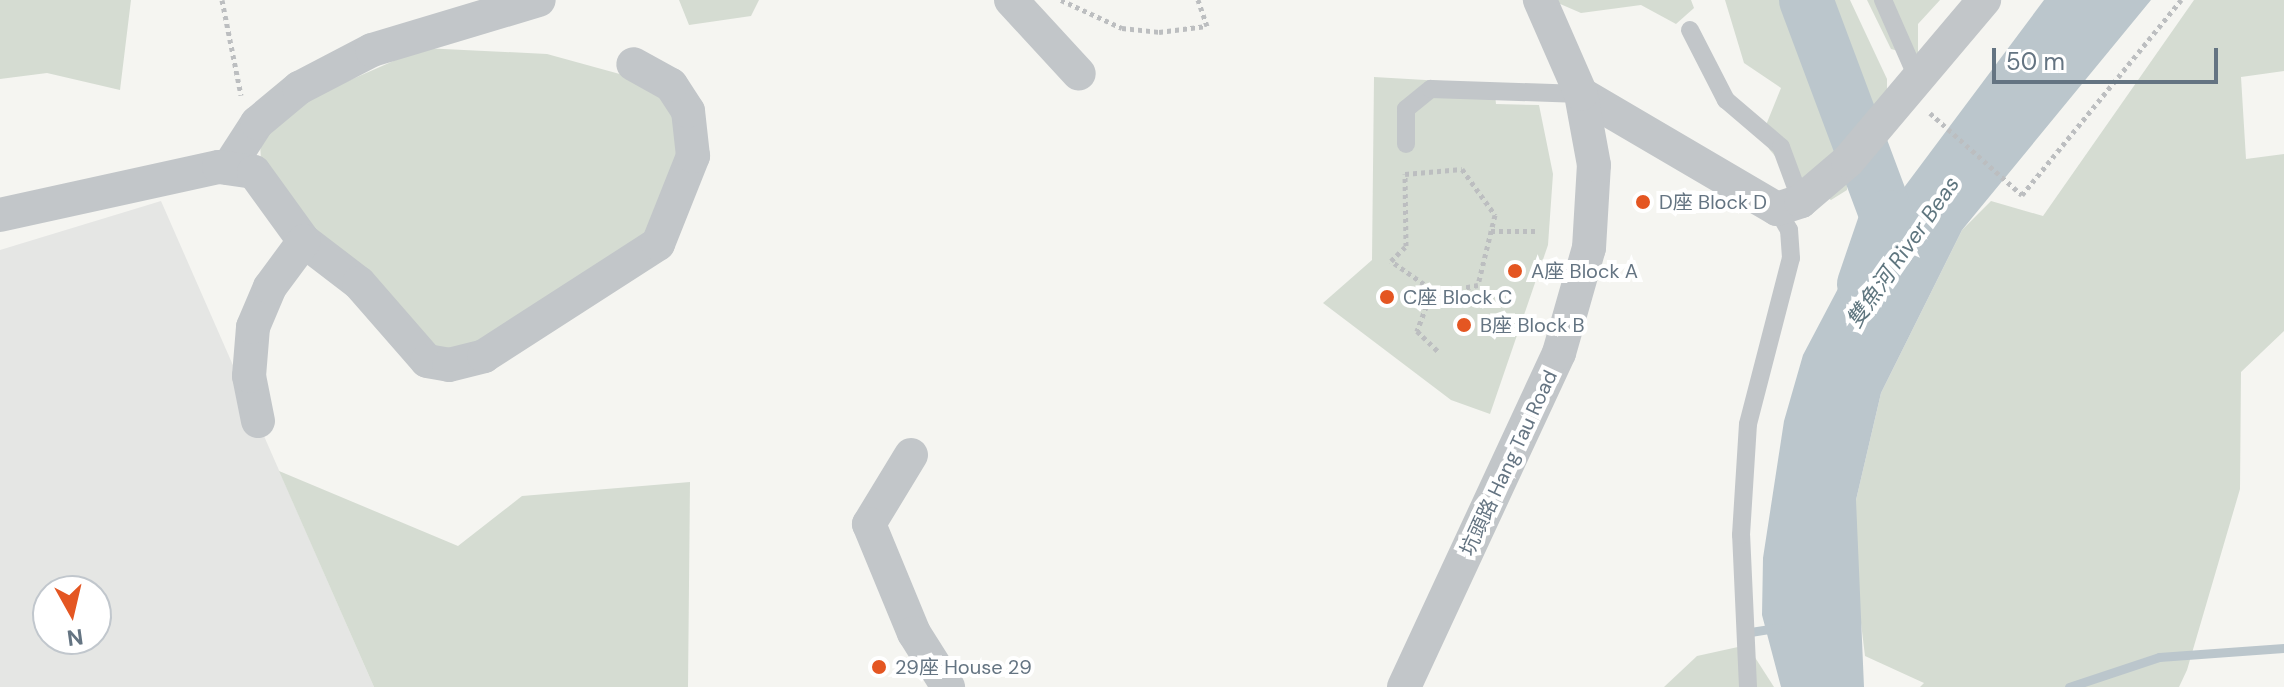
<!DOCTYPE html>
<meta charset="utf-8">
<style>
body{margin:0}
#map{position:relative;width:2284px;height:687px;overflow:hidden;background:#f5f5f1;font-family:"DM Sans","Noto Sans SC",sans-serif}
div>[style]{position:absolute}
.built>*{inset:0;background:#e5e6e4}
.green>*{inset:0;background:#d5dcd2}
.water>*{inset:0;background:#bbc6cc}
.stream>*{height:9px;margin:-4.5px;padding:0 4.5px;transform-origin:4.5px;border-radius:4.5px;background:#bbc6cc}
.river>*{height:54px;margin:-27px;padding:0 27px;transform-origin:27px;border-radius:27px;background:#bbc6cc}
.path>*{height:5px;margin-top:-2.5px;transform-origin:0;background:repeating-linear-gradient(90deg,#bcbec0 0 4px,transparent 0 8px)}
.lane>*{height:18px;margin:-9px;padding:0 9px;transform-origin:9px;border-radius:9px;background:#c2c6c9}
.street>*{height:34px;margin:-17px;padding:0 17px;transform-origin:17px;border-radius:17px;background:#c2c6c9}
.dots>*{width:22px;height:22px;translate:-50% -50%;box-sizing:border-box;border:4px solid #fff;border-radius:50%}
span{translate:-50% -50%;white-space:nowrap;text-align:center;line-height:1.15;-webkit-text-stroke:8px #fff;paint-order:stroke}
.poi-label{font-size:20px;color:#647482}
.left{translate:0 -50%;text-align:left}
.street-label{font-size:20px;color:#647482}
.water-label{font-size:22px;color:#5f767f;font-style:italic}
.north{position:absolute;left:32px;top:575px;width:80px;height:80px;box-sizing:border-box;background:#fff;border:2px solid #c1c7cd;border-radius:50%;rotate:172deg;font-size:22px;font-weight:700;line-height:32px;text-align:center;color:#647482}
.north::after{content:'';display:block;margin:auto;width:28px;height:36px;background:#e45622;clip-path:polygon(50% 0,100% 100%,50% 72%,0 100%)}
.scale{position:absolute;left:1992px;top:48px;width:226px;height:36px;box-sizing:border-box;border:4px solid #647482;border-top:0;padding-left:10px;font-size:24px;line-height:28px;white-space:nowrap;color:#647482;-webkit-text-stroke:6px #fff;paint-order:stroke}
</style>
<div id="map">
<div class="built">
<i style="clip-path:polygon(evenodd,161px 201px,374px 687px,0 687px,0 250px,161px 201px,48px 591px,96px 591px,96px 639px,48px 639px,48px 591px)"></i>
</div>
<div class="green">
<i style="clip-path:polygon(0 0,131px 0,120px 90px,47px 73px,0 79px)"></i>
<i style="clip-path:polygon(679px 0,759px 0,751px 16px,689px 25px)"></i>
<i style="clip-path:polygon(1551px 0,1691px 0,1694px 8px,1676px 24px,1641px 5px,1581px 13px)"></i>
<i style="clip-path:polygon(1725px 0,1797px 0,1824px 60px,1848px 161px,1847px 190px,1831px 200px,1792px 176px,1769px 149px,1764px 130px,1781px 88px,1744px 63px)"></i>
<i style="clip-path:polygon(1821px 0,1850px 0,1887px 79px,1887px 93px,1866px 121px)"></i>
<i style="clip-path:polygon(1867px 0,1940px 0,1918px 24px,1918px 56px,1891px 49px)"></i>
<i style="clip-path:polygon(2194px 0,2284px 0,2284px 71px,2241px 77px,2246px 159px,2284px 154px,2284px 331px,2241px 372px,2240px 489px,2187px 670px,2179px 687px,1920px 687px,1924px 683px,1865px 656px,1854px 565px,1856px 500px,1881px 393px,1962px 230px,1991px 201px,2043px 216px)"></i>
<i style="clip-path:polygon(423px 48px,547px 54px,627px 76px,662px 96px,675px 116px,679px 155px,647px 235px,479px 343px,449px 351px,434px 349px,314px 232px,261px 160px,260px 143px,307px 99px)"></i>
<i style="clip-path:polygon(1374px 77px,1494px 84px,1496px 104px,1539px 105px,1553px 174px,1548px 245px,1490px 414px,1451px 400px,1323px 303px,1372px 260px)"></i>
<i style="clip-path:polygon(279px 471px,458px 546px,522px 496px,690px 482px,688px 687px,374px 687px)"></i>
<i style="clip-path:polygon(1747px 645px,1774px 687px,1664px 687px,1697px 656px)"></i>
</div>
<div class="water">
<i style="clip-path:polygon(1797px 0,1820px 0,1847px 56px,1866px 121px,1841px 137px,1824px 60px)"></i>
<i style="clip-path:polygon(2044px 0,2151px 0,1962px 230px,1881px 393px,1856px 500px,1864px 687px,1781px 687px,1762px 615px,1763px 558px,1784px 421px,1803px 355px,1861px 245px)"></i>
</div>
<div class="stream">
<i style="left:1744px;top:633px;width:33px;rotate:-9deg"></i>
<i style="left:2069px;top:687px;width:95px;rotate:-18.4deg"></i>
<i style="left:2159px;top:657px;width:125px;rotate:-4.1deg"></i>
</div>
<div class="river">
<i style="left:1806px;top:0;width:232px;rotate:69.5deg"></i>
<i style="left:1887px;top:217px;width:71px;rotate:108.9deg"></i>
</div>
<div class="path">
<i style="left:222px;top:0;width:97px;rotate:78.7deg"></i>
<i style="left:1061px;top:0;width:67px;rotate:24.7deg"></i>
<i style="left:1122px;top:28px;width:37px;rotate:6deg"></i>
<i style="left:1159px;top:32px;width:48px;rotate:-7.1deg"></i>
<i style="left:1207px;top:26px;width:28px;rotate:-109deg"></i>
<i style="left:1930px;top:113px;width:123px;rotate:41.7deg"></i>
<i style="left:2022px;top:195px;width:252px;rotate:-50.8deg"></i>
<i style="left:1462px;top:169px;width:57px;rotate:54.3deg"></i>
<i style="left:1495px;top:215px;width:72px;rotate:103.7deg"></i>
<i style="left:1478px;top:285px;width:42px;rotate:169deg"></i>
<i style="left:1437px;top:293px;width:56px;rotate:-145.2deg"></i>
<i style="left:1391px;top:261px;width:21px;rotate:-45deg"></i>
<i style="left:1406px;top:246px;width:72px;rotate:-90.8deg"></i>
<i style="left:1405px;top:174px;width:57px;rotate:-5deg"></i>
<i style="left:1491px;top:231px;width:44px"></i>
<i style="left:1432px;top:291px;width:43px;rotate:110.6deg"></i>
<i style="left:1417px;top:331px;width:29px;rotate:44deg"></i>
</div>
<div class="lane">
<i style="left:1883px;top:0;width:90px;rotate:66.3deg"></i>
<i style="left:1690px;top:30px;width:79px;rotate:62.8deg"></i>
<i style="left:1726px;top:100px;width:72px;rotate:40.5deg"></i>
<i style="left:1781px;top:147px;width:58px;rotate:69.7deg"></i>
<i style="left:1406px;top:144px;width:35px;rotate:-90deg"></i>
<i style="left:1406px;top:109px;width:32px;rotate:-39deg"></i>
<i style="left:1431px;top:89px;width:150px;rotate:1.9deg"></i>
<i style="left:1748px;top:687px;width:152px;rotate:-92.6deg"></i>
<i style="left:1741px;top:535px;width:111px;rotate:-86.4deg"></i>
<i style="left:1748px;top:424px;width:171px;rotate:-75.5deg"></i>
<i style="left:1791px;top:258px;width:28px;rotate:-94deg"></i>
<i style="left:1789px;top:230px;width:24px;rotate:-120deg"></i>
</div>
<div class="street">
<i style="left:1011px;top:0;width:100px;rotate:47.4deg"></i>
<i style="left:1581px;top:94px;width:227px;rotate:30.4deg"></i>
<i style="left:1777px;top:209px;width:25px;rotate:-18deg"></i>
<i style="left:1801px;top:201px;width:62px;rotate:-40.4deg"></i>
<i style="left:1848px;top:161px;width:211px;rotate:-49.8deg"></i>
<i style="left:228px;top:168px;width:54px;rotate:-57.2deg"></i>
<i style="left:257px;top:123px;width:55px;rotate:-39.8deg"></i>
<i style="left:299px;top:88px;width:82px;rotate:-27.5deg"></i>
<i style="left:372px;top:50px;width:174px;rotate:-16.7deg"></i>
<i style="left:0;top:215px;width:224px;rotate:-12.4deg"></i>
<i style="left:219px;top:167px;width:35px;rotate:8deg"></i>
<i style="left:254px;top:172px;width:85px;rotate:54.1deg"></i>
<i style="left:304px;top:241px;width:69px;rotate:37.4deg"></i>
<i style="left:359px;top:283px;width:103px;rotate:48.9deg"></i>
<i style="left:427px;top:361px;width:22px;rotate:10deg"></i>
<i style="left:449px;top:365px;width:36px;rotate:-14deg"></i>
<i style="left:484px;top:356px;width:207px;rotate:-32.8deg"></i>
<i style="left:658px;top:244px;width:95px;rotate:-68.3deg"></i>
<i style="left:693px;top:156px;width:45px;rotate:-96.3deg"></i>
<i style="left:688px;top:111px;width:31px;rotate:-123deg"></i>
<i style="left:671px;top:85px;width:43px;rotate:-151.1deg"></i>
<i style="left:258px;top:421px;width:46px;rotate:-101.3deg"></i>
<i style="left:249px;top:376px;width:49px;rotate:-85.3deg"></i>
<i style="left:253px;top:327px;width:43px;rotate:-67deg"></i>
<i style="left:270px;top:287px;width:57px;rotate:-53.5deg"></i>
<i style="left:911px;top:455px;width:81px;rotate:121.3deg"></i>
<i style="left:869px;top:524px;width:118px;rotate:67.6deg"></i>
<i style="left:914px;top:633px;width:64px;rotate:57.8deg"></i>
<i style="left:1404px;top:687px;width:368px;rotate:-65.1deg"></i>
<i style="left:1559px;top:353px;width:109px;rotate:-74.1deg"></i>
<i style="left:1589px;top:248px;width:83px;rotate:-86.6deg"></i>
<i style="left:1594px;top:165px;width:72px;rotate:-100.4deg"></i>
<i style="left:1581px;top:94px;width:103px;rotate:-113.6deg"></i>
</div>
<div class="dots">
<i style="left:1643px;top:202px;background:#e45622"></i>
<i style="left:1515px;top:271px;background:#e45622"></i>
<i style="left:1387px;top:297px;background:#e45622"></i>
<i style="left:1464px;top:325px;background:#e45622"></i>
<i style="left:879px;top:667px;background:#e45622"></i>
</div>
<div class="poi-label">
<span class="left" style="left:1659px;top:202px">D座 Block D</span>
<span class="left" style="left:1531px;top:271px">A座 Block A</span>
<span class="left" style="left:1403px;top:297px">C座 Block C</span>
<span class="left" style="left:1480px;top:325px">B座 Block B</span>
<span class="left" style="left:895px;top:667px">29座 House 29</span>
</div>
<div class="street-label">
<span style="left:1509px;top:463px;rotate:-65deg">坑頭路 Hang Tau Road</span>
</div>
<div class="water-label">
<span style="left:1903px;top:252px;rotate:-55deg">雙魚河 River Beas</span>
</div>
<div class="north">N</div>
<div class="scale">50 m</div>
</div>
